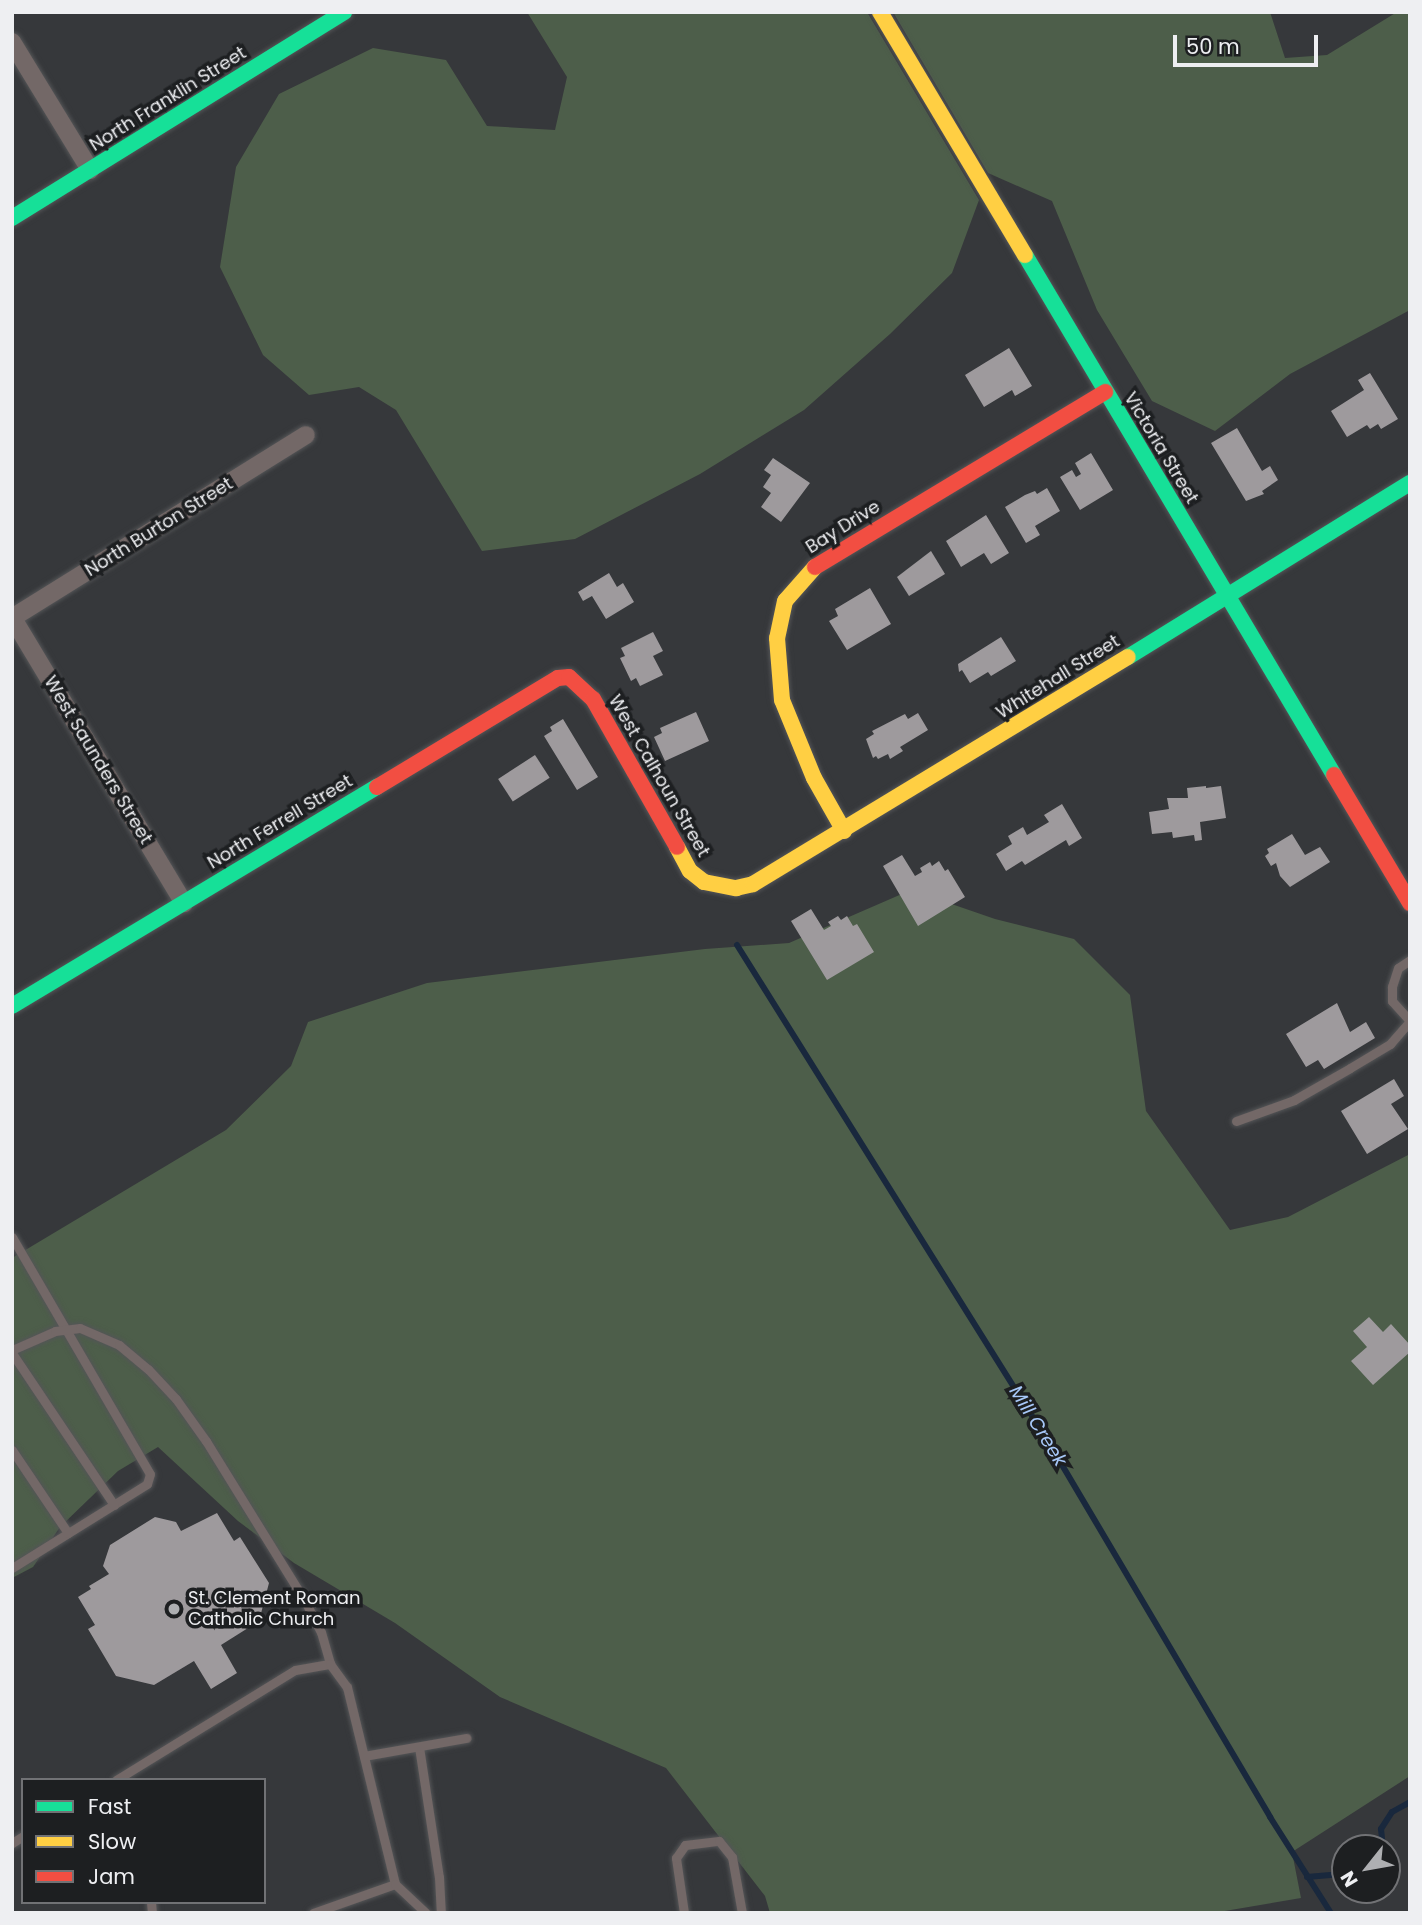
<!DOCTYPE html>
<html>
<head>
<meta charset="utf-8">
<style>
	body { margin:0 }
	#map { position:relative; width:1422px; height:1925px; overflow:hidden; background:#36383b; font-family:Poppins,sans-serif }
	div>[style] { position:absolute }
	.green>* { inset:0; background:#4d5e4a }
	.stream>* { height:6px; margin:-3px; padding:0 3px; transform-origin:3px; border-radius:3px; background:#19283d }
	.building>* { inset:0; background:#9e9a9d; transform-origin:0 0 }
	.roads { filter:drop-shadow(0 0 2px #545557) drop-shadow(0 0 2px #545557) }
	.lane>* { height:9px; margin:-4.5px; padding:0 4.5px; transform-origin:4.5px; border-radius:4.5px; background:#736867 }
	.street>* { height:18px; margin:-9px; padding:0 9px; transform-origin:9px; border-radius:9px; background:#736867 }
	.fast>* { height:16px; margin:-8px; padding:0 8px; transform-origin:8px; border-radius:8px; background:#16e098 }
	.slow>* { height:16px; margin:-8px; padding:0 8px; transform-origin:8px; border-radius:8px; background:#ffcf43 }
	.jam>* { height:16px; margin:-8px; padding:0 8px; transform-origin:8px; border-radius:8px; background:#f24e42 }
	.dots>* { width:19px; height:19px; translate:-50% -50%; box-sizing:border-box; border:4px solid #1d1f21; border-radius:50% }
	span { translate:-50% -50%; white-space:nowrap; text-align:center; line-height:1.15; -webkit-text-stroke:7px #1d1f21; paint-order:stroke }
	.street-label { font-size:18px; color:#eeeff2 }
	.poi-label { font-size:18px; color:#eeeff2 }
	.left { translate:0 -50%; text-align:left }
	.water-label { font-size:19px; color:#a7c8f9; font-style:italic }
	.frame { position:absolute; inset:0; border:14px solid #eeeff2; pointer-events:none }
	.legend { position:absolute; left:21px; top:1778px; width:245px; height:126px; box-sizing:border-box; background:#1d1f21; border:2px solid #717275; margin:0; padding:9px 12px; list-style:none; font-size:21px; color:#eeeff2 }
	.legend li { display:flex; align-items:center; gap:14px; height:35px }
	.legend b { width:35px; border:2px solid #717275 }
	.north { position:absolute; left:1331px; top:1834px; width:70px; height:70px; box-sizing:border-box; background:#1d1f21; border:2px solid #717275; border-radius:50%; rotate:239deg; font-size:19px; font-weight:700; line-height:28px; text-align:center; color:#eeeff2 }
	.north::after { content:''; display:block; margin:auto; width:24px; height:32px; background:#aeafb2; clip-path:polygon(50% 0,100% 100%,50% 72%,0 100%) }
	.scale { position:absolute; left:1173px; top:35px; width:145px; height:32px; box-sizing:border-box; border:4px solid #eeeff2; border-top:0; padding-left:9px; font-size:21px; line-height:24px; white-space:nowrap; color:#eeeff2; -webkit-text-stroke:5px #1d1f21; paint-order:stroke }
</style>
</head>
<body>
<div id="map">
	<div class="green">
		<i style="clip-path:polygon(527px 12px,867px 12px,979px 200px,952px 273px,890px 334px,804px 410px,700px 474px,575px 539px,482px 551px,396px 410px,359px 387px,309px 395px,263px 355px,220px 267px,236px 167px,279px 94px,373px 48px,446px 60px,487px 126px,555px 130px,567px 77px)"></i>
		<i style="clip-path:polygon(893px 12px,1270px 12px,1285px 58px,1327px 55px,1397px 12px,1410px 12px,1410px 310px,1290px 374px,1215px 431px,1152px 401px,1097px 310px,1052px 201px,988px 173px)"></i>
		<i style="clip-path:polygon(911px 890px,995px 919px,1074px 939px,1130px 995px,1146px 1111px,1230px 1230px,1288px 1217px,1410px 1154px,1410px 1776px,1292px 1852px,1301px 1898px,1213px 1913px,770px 1913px,765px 1896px,666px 1768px,500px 1697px,395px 1623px,294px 1563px,238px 1521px,158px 1447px,118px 1471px,60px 1527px,33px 1567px,12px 1578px,12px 1258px,226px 1130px,291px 1066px,308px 1022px,427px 983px,705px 949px,789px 943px)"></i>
	</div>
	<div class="stream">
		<i style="left:737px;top:945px;width:593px;rotate:57.94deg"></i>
		<i style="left:1052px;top:1448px;width:429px;rotate:59.4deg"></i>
		<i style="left:1270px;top:1817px;width:114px;rotate:57.6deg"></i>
		<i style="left:1383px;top:1848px;width:19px;rotate:-96deg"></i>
		<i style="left:1381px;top:1829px;width:20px;rotate:-57deg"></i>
		<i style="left:1392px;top:1812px;width:21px;rotate:-29deg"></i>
		<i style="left:1307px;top:1877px;width:38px;rotate:-5deg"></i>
	</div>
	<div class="building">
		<i style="clip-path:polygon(1009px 348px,1032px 386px,1015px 396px,1012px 390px,984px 407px,965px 375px)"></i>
		<i style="clip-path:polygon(1370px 373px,1398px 419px,1381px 429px,1378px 424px,1370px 429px,1367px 425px,1347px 437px,1331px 411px,1364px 390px,1358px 380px)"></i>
		<i style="clip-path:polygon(1237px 428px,1262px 471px,1270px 466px,1278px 480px,1262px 491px,1264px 494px,1246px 501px,1211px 443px)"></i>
		<i style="clip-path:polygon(1091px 453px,1113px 490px,1080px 510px,1060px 477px,1072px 470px,1076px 477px,1081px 474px,1075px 463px)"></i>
		<i style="clip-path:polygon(773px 458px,810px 483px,781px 522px,761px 507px,771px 493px,763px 487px,771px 475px,764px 470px)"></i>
		<i style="clip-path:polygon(1047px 488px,1060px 511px,1035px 526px,1040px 535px,1026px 543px,1005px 507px,1025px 495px,1035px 491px,1037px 494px)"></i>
		<i style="clip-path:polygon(986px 515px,1009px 553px,991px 564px,984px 553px,961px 567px,946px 541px)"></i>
		<i style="clip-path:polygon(931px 551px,945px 574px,909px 596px,897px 577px)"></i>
		<i style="clip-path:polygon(609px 573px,617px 587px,623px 583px,634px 602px,606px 619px,592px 596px,583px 601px,578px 592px)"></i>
		<i style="clip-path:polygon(870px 588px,891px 624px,847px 650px,829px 621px,838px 616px,835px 609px)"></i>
		<i style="clip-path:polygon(653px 632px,663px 651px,653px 656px,663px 675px,640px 686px,636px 678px,631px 681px,620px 658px,625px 656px,621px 648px)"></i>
		<i style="clip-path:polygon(1001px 637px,1016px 661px,991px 676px,988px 672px,970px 683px,962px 670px,959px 672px,958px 664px)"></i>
		<i style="clip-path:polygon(696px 712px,709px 741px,665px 761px,654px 737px,662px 733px,660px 728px)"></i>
		<i style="clip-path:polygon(918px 713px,928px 730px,900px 747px,903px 751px,890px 759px,888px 754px,878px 759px,876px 756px,873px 758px,866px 739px,874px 734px,872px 731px,905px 714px,908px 719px)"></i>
		<i style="clip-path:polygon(563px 719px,598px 777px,577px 790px,544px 736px,552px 731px,550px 727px)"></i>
		<i style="left:535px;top:755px;width:27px;height:44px;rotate:57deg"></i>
		<i style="clip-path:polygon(1206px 786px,1206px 788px,1221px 786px,1226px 818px,1200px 822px,1202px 840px,1195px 841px,1194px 835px,1173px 838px,1172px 832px,1152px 834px,1149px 812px,1169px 809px,1167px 798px,1188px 798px,1187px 788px)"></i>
		<i style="clip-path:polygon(1062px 804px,1082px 838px,1069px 846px,1066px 840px,1025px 865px,1022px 861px,1006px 871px,996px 854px,1012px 844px,1008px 836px,1023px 827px,1027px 835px,1049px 822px,1044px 815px)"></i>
		<i style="clip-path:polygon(1292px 834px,1305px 855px,1320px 847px,1330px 862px,1290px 887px,1280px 876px,1276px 863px,1271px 866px,1265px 856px,1269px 853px,1267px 849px)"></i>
		<i style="clip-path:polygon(902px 855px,915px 876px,922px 872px,920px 868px,930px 862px,932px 866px,939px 861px,945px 871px,948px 869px,965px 897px,918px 926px,883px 866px)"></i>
		<i style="clip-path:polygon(811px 909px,824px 930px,831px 926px,828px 922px,838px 916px,841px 920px,847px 916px,853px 926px,857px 924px,874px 952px,827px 980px,791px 921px)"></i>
		<i style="clip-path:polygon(1337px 1003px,1350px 1032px,1366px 1022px,1375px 1038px,1324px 1069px,1318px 1060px,1306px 1067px,1286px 1034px)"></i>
		<i style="clip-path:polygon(1394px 1079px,1404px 1096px,1391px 1104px,1408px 1129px,1367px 1154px,1341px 1111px)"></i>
		<i style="clip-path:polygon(1369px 1317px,1383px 1332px,1391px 1324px,1410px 1345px,1410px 1352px,1373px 1385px,1351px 1361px,1367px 1347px,1353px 1331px)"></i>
		<i style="clip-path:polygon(217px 1513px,234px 1541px,240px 1537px,269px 1583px,259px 1621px,221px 1645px,237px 1673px,211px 1689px,194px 1661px,154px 1685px,116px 1676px,88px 1629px,95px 1625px,78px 1597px,91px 1589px,89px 1586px,109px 1574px,103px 1566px,110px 1545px,155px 1517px,176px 1522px,181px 1531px)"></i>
	</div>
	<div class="roads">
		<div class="lane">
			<i style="left:1410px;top:960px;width:14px;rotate:146deg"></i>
			<i style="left:1398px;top:968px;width:20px;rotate:108deg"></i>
			<i style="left:1392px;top:987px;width:14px;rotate:90deg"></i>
			<i style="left:1392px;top:1001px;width:27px;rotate:48deg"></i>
			<i style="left:1236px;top:1121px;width:62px;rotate:-19.9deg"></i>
			<i style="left:1294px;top:1100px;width:64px;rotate:-29.7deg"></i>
			<i style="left:1350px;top:1068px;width:47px;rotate:-31deg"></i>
			<i style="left:1390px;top:1044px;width:30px;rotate:-49deg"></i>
			<i style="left:12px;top:1237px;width:274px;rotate:59.8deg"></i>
			<i style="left:150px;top:1474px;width:10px;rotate:107deg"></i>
			<i style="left:147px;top:1484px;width:159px;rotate:148.1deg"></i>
			<i style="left:12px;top:1350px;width:47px;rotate:-23.8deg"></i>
			<i style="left:55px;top:1331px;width:25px;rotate:-7deg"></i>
			<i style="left:80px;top:1328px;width:43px;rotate:23.6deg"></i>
			<i style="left:119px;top:1345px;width:38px;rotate:40deg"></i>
			<i style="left:148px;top:1369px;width:41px;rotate:47deg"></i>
			<i style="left:176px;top:1399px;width:52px;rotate:54.5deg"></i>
			<i style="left:206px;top:1441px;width:188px;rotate:58.3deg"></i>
			<i style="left:305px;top:1601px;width:35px;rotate:63deg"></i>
			<i style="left:321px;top:1632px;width:33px;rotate:74deg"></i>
			<i style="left:12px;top:1353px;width:183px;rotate:56.1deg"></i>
			<i style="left:12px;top:1450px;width:100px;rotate:56deg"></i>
			<i style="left:419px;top:1747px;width:132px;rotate:81.3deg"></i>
			<i style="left:439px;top:1877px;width:36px;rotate:87deg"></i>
			<i style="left:364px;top:1756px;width:104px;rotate:-10deg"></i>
			<i style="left:116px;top:1780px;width:210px;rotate:-31.6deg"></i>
			<i style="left:295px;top:1670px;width:36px;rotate:-10deg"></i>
			<i style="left:330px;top:1664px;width:29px;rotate:54deg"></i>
			<i style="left:347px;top:1687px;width:203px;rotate:76.3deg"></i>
			<i style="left:12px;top:1843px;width:13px;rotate:-32deg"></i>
			<i style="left:151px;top:1902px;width:11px;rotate:85deg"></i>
			<i style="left:313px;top:1913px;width:87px;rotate:-19.5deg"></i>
			<i style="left:395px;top:1884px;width:42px;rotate:43.1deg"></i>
			<i style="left:684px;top:1913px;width:56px;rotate:-98.3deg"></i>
			<i style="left:676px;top:1858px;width:16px;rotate:-55deg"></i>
			<i style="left:685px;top:1845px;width:34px;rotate:-7deg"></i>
			<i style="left:719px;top:1841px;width:21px;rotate:51deg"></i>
			<i style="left:732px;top:1857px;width:57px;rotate:79.9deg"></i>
		</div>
		<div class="street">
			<i style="left:12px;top:42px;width:150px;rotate:58.6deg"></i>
			<i style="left:12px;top:617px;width:334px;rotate:59deg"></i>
			<i style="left:12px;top:618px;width:346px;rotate:-31.9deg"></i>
		</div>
		<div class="fast">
			<i style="left:12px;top:218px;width:391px;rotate:-31.8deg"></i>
			<i style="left:1025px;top:255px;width:605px;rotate:59.28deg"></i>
			<i style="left:1128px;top:657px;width:331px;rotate:-31.7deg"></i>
			<i style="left:12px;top:1006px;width:426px;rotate:-31deg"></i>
		</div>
		<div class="slow">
			<i style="left:880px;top:12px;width:283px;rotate:59.2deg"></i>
			<i style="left:815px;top:567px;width:45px;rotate:131.4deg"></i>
			<i style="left:785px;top:601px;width:38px;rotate:102deg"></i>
			<i style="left:777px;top:638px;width:62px;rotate:85.4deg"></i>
			<i style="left:782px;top:700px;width:84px;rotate:67.7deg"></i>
			<i style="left:814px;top:778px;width:61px;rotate:60.5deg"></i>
			<i style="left:677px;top:847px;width:27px;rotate:62deg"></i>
			<i style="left:690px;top:871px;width:18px;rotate:38deg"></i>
			<i style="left:704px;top:882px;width:33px;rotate:11deg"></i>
			<i style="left:736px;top:888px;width:17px;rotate:-13deg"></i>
			<i style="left:753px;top:884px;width:438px;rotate:-31.2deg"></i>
		</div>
		<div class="jam">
			<i style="left:815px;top:567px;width:339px;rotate:-31.1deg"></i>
			<i style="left:1334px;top:775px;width:149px;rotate:59.3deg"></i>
			<i style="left:377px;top:787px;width:211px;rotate:-31.1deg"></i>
			<i style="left:558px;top:678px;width:11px;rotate:-5deg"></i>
			<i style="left:569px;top:677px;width:33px;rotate:43deg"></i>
			<i style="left:593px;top:699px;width:170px;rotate:60.4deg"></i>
		</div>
	</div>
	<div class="dots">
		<i style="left:174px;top:1609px;background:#aeafb2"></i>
	</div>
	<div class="street-label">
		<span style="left:168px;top:99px;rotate:-32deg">North Franklin Street</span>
		<span style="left:1161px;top:448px;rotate:59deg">Victoria Street</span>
		<span style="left:159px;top:527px;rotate:-32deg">North Burton Street</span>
		<span style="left:843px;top:527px;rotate:-32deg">Bay Drive</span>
		<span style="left:1058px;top:677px;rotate:-32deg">Whitehall Street</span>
		<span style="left:98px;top:760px;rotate:59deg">West Saunders Street</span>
		<span style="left:659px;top:776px;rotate:60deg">West Calhoun Street</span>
		<span style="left:280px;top:822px;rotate:-31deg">North Ferrell Street</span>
	</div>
	<div class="poi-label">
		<span class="left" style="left:188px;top:1609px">St. Clement Roman<br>Catholic Church</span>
	</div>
	<div class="water-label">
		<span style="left:1038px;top:1426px;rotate:58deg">Mill Creek</span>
	</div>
	<div class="frame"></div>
	<ul class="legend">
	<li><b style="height:9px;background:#16e098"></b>Fast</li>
	<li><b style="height:9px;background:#ffcf43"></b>Slow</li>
	<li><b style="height:9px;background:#f24e42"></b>Jam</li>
	</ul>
	<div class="north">N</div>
	<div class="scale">50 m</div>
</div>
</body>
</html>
